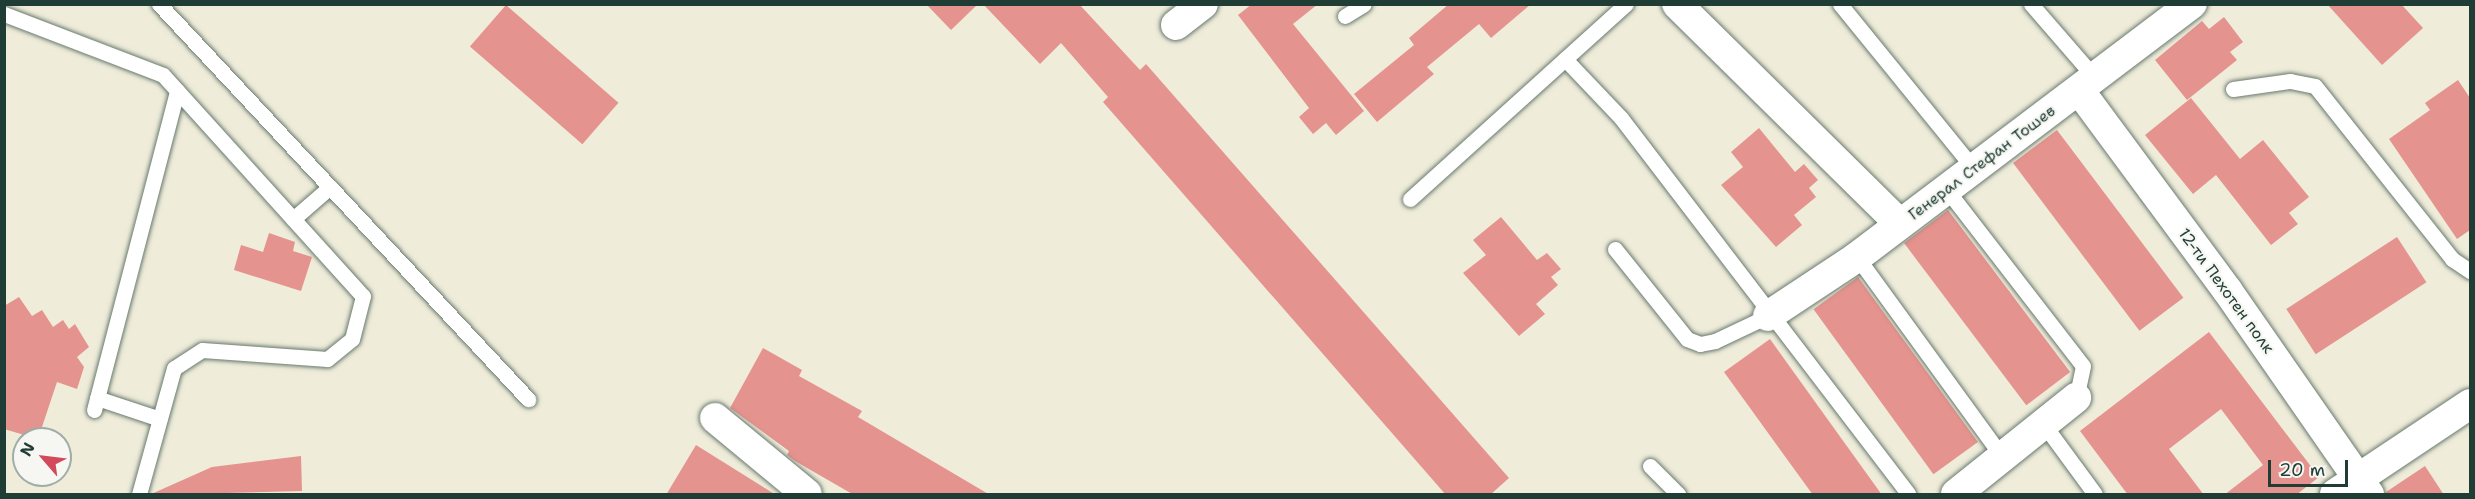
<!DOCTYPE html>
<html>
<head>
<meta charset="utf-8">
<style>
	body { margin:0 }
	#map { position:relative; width:2475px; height:499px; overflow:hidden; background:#efecda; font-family:"Shantell Sans",sans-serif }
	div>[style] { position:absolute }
	.building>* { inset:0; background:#e5938e; transform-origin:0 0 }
	.roads { filter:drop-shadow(0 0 2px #687a6e) drop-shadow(0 0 2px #687a6e) }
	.service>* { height:15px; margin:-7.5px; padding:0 7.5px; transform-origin:7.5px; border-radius:7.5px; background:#fff }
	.minor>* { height:30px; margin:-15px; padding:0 15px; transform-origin:15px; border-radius:15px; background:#fff }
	span { translate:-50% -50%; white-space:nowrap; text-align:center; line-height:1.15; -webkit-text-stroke:4.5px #f6f6f2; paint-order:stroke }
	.street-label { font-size:16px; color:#1f3d34 }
	.frame { position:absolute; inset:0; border:6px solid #1f3d34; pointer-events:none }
	.north { position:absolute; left:12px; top:427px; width:60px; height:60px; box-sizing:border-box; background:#f6f6f2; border:2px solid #a0aca6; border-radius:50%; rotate:298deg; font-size:16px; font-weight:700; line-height:24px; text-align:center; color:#1f3d34 }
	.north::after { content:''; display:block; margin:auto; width:21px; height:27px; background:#d1495b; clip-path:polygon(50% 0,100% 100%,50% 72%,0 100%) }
	.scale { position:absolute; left:2268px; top:460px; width:80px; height:27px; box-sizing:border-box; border:3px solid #1f3d34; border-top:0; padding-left:8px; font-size:18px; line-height:21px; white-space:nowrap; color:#1f3d34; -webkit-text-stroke:4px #f6f6f2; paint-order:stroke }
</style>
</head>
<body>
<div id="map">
	<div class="building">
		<i style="clip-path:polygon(926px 4px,978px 4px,951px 30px)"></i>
		<i style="clip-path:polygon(983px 4px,1079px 4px,1140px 70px,1146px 64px,1509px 478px,1490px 495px,1446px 495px,1103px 102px,1108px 97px,1061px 43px,1040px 64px)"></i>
		<i style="clip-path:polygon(1252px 4px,1318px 4px,1293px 24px,1364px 111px,1336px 135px,1326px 123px,1313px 134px,1299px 117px,1309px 108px,1238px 15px)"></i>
		<i style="clip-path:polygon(1449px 4px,1531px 4px,1491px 38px,1479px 24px,1427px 67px,1434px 74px,1377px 122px,1354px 94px,1414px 45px,1409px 38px)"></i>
		<i style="clip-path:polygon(2327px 4px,2401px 4px,2423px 28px,2382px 65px)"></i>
		<i style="left:506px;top:5px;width:149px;height:55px;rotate:41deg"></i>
		<i style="clip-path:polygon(2224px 17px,2243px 42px,2230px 52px,2237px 60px,2187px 100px,2155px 60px,2202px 21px,2209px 29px)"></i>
		<i style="clip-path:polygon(2458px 80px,2470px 98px,2470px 230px,2457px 239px,2389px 139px,2430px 110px,2425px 103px)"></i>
		<i style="clip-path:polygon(2191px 98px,2240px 159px,2263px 140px,2309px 197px,2289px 213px,2298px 224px,2271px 245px,2216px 175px,2193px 194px,2145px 135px)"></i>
		<i style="clip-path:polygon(1759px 128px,1795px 172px,1804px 164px,1818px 180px,1809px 188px,1816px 197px,1794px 215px,1802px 225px,1776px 247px,1721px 185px,1743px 167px,1731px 152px)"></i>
		<i style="left:2057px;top:130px;width:210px;height:55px;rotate:53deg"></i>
		<i style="left:1948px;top:210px;width:203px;height:55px;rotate:53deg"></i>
		<i style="clip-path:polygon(1501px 217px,1537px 260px,1547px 253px,1561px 269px,1551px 277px,1558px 285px,1536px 304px,1545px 314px,1519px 336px,1463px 273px,1486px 255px,1473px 240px)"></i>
		<i style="clip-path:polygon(269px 233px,295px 242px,293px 251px,312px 257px,301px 291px,234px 270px,241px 245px,263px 252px)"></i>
		<i style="left:2397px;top:237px;width:54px;height:132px;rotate:57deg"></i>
		<i style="left:1858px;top:277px;width:204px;height:55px;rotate:54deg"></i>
		<i style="clip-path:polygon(19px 297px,32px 316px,42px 310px,53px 327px,63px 320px,69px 329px,75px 324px,89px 347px,77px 357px,84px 367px,77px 389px,57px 382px,38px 439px,4px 429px,4px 306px)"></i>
		<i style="clip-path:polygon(2209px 332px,2319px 477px,2296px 495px,2224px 495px,2263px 465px,2221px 409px,2169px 449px,2204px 495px,2128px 495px,2080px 431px)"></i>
		<i style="clip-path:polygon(1770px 339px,1882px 495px,1813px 495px,1724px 372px)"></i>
		<i style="clip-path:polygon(763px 348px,802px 370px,799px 376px,862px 411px,858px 417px,990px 495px,854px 495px,795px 461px,787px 455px,789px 451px,730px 408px)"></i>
		<i style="clip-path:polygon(696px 445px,776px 495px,666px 495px)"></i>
		<i style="clip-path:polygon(301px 456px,302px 491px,149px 495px,212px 467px)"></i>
		<i style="clip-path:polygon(2425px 466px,2444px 495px,2386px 495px,2386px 492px)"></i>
	</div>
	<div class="roads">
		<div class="service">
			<i style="left:159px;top:4px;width:541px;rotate:46.95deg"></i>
			<i style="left:1840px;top:4px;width:213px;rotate:50.9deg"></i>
			<i style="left:2031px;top:4px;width:98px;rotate:49.1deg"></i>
			<i style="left:4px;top:14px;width:170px;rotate:21deg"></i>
			<i style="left:163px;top:75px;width:298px;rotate:47.9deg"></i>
			<i style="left:363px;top:296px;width:44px;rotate:104.3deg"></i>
			<i style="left:352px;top:339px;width:32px;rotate:141deg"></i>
			<i style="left:327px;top:359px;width:125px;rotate:-175.9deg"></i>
			<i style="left:202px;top:350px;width:33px;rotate:147deg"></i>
			<i style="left:174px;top:368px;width:131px;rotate:105.5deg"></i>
			<i style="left:1345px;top:16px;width:22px;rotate:-32deg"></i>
			<i style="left:1565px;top:59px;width:81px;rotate:46.5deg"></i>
			<i style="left:1621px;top:118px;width:473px;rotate:52.6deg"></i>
			<i style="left:2233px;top:89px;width:58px;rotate:-8deg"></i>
			<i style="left:2290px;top:81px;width:25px;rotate:11deg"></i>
			<i style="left:2315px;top:86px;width:221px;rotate:51.6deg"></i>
			<i style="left:2452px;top:259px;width:22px;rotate:34deg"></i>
			<i style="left:1947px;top:190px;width:222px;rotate:52.3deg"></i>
			<i style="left:2083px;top:366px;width:33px;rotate:102deg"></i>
			<i style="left:1410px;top:199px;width:291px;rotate:-42.1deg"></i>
			<i style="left:293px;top:219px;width:49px;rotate:-40.9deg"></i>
			<i style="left:1615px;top:249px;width:115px;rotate:51.3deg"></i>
			<i style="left:1687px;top:339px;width:14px;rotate:21deg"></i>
			<i style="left:1700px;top:344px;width:15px;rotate:-11deg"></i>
			<i style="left:1715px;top:341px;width:59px;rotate:-25.3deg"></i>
			<i style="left:1857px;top:257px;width:248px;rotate:54deg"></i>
			<i style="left:97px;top:398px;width:66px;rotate:18.4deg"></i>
			<i style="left:94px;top:410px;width:330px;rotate:-75.4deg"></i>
			<i style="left:2045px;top:426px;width:84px;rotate:53.7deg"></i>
			<i style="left:1650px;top:466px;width:40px;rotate:45deg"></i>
		</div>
		<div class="minor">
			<i style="left:1677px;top:4px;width:313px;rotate:44.6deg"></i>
			<i style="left:1176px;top:25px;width:34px;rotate:-38deg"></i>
			<i style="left:2079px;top:90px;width:249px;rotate:53.5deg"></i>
			<i style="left:2227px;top:290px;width:249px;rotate:55.2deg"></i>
			<i style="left:1768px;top:316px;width:107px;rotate:-33.5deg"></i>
			<i style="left:1857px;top:257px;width:420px;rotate:-37.1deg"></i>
			<i style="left:715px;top:418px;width:119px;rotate:39.6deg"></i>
			<i style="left:1956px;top:494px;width:154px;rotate:-38.7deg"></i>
			<i style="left:2335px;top:494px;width:162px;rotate:-33.7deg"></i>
		</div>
	</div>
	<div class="street-label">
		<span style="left:1982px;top:163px;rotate:-37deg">Генерал Стефан Тошев</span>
		<span style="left:2226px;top:291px;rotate:54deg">12-ти Пехотен полк</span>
	</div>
	<div class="frame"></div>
	<div class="north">N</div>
	<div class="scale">20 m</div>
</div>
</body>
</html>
